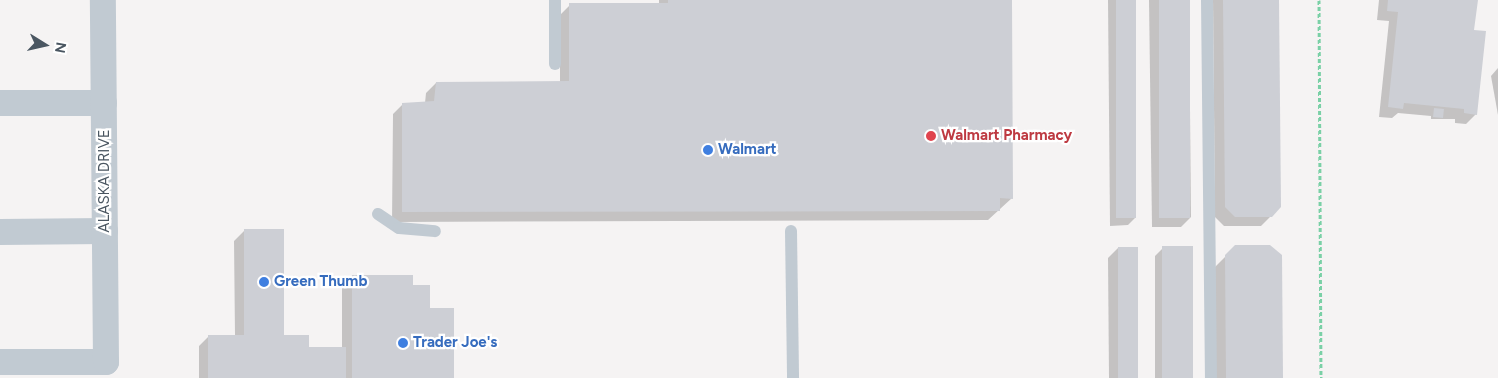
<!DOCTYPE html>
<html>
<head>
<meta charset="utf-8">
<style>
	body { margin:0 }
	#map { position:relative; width:1498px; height:378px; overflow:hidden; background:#f5f3f3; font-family:Figtree,sans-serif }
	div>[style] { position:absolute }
	.shadow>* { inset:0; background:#0003 }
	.building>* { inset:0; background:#cdcfd5; transform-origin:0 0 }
	.path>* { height:3px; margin-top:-1.5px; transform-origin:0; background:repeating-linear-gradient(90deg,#7ad0a6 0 4px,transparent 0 6.5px) }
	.service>* { height:12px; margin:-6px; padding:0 6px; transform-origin:6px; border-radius:6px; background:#c1cad2 }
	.minor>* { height:26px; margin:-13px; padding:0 13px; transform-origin:13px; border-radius:13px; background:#c1cad2 }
	.dots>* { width:14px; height:14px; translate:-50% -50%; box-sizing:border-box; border:2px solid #fff; border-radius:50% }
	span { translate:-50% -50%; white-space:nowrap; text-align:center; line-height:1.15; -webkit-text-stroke:4.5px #fff; paint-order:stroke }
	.health-label { font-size:15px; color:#be3a42; font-weight:700 }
	.left { translate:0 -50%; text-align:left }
	.shop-label { font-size:15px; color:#366cbe; font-weight:700 }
	.street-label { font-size:15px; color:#4a5661 }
	.north { position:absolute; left:20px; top:20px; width:50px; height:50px; -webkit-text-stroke:4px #fff; paint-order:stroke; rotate:100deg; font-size:14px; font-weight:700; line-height:20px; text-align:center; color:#4a5661 }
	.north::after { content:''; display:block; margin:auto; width:18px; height:22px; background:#4a5661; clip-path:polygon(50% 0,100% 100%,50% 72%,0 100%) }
</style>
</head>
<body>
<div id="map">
	<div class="shadow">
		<i style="clip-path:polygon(659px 0,1011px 0,1012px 198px,988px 220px,392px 222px,393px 114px,403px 104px,425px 103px,426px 93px,436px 83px,560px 83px,560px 15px,570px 5px,659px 4px)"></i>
		<i style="clip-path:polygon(1108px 0,1135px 0,1136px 217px,1128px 225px,1110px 226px)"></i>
		<i style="clip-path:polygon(1149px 0,1189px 0,1191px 217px,1181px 227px,1152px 227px)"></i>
		<i style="clip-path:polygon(1213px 0,1278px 0,1271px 216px,1261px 226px,1224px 226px,1215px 217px)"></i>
		<i style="clip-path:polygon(1379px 0,1476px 0,1473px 31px,1476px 114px,1466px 124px,1455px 123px,1455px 119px,1431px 119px,1431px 116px,1398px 113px,1392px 118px,1379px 117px,1389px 21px,1377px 20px)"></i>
		<i style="clip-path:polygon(1498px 68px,1498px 115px,1491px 76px)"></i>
		<i style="clip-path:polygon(244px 231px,283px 337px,308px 348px,342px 348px,342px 286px,352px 276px,412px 286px,429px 310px,453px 378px,199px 378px,199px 346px,209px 336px,235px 336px,234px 241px)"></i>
		<i style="clip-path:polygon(1236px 246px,1282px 378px,1216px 378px,1215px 267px)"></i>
		<i style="clip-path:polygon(1118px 248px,1138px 378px,1109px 378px,1108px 258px)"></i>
		<i style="clip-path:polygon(1163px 248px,1193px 378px,1155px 378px,1155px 256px)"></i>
	</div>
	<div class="building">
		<i style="clip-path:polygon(668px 0,1012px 0,1013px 199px,1000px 198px,1000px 211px,402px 212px,402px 103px,434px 101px,436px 82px,569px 81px,569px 3px,668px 3px)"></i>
		<i style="left:1116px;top:0;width:20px;height:218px"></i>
		<i style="left:1159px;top:0;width:31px;height:218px"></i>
		<i style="clip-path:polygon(1223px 0,1279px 0,1281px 207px,1272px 217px,1235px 217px,1225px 207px)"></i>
		<i style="clip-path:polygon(1388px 0,1478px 0,1474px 30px,1486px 31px,1477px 115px,1464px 113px,1464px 109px,1404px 103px,1403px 109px,1388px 107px,1398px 12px,1387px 11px)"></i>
		<i style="left:1434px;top:108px;width:10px;height:9px;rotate:6deg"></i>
		<i style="clip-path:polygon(244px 229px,284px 229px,284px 335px,309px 335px,309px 347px,346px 347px,346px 378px,208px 378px,208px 335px,244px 335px)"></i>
		<i style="clip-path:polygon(1235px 245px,1270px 245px,1282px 255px,1283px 378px,1226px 378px,1225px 255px)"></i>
		<i style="left:1162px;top:246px;width:31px;height:132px"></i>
		<i style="left:1118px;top:247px;width:20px;height:131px"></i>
		<i style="clip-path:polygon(352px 275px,413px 275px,413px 285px,430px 285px,430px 308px,454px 308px,454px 378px,352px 378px)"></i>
	</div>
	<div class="path">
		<i style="left:1319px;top:0;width:378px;rotate:89.7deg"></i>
	</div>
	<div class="service">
		<i style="left:555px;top:0;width:64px;rotate:90deg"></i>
		<i style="left:1207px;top:0;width:378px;rotate:89.4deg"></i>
		<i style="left:378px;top:214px;width:25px;rotate:34deg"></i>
		<i style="left:399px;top:228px;width:36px;rotate:5deg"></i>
		<i style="left:791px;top:231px;width:147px;rotate:89.2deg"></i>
	</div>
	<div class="minor">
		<i style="left:0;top:103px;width:104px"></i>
		<i style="left:0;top:232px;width:105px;rotate:-0.5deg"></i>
		<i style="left:0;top:362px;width:106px"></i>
		<i style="left:106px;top:362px;width:362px;rotate:-90.5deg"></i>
	</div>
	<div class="dots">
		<i style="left:931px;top:136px;background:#e0444e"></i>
		<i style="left:708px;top:150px;background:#3f7fe0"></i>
		<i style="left:264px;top:282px;background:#3f7fe0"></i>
		<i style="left:403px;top:343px;background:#3f7fe0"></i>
	</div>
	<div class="health-label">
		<span class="left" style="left:941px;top:136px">Walmart Pharmacy</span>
	</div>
	<div class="shop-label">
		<span class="left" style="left:718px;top:150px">Walmart</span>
		<span class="left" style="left:274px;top:282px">Green Thumb</span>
		<span class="left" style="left:413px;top:343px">Trader Joe's</span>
	</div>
	<div class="street-label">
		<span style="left:105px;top:181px;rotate:-90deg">ALASKA DRIVE</span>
	</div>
	<div class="north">N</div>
</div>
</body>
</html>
